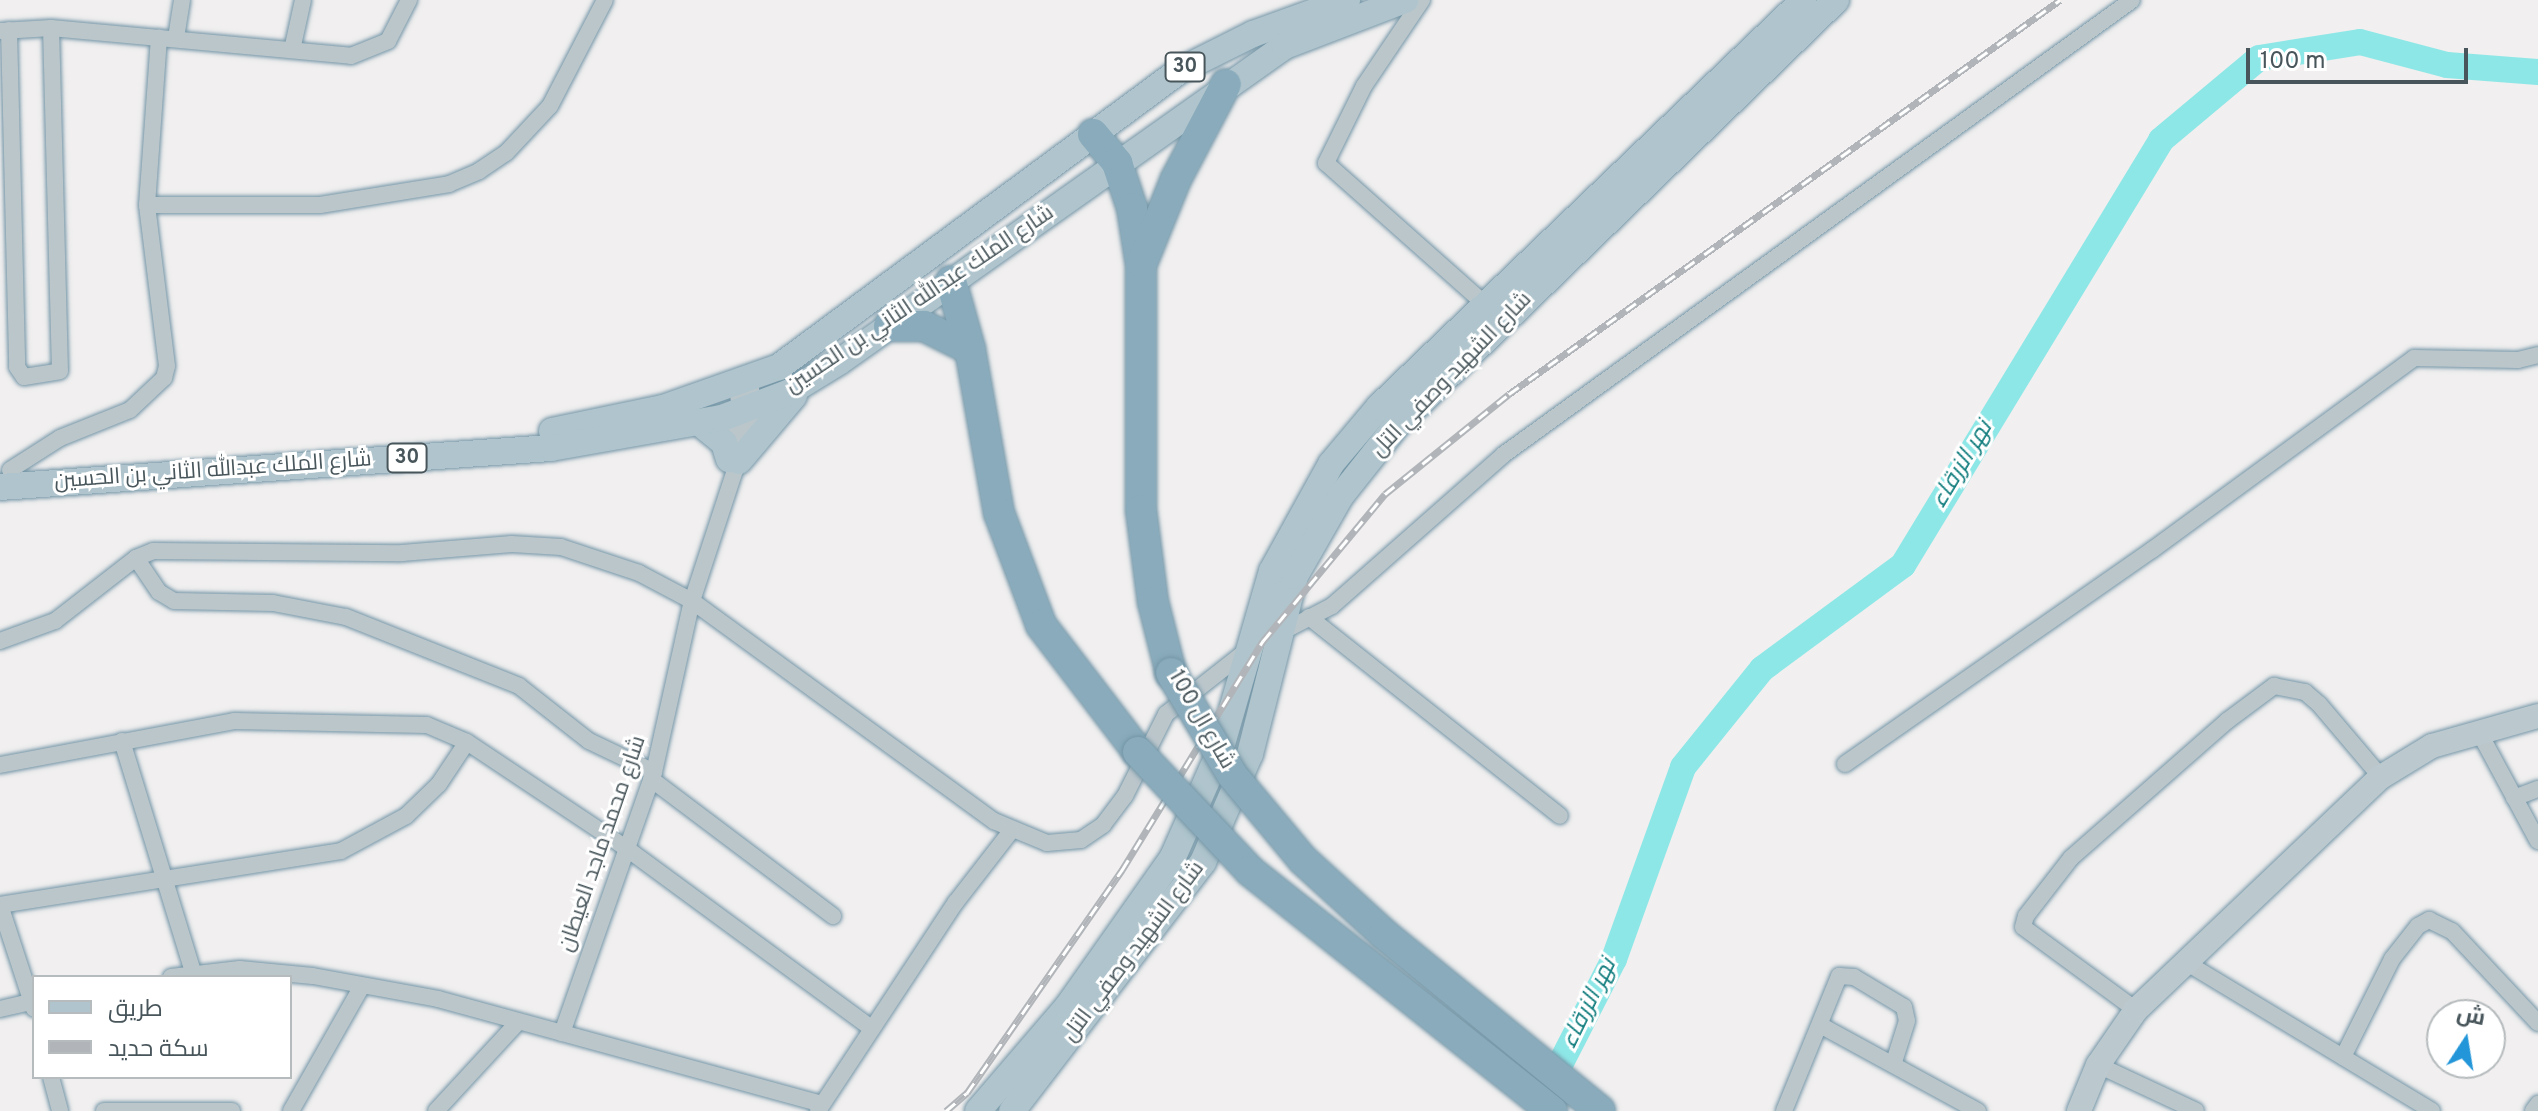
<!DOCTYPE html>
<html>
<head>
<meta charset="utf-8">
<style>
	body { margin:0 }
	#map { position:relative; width:2538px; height:1111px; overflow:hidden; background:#f1efef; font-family:Overpass,Cairo,sans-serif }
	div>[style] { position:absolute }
	.river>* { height:26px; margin:-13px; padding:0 13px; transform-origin:13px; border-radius:13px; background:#8ee7e7 }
	.roads { filter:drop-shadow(0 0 2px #7496a7) drop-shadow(0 0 2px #7496a7) }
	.street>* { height:16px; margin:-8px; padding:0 8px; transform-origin:8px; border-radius:8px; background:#bbc6cb }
	.secondary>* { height:24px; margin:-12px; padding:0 12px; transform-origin:12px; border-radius:12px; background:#bbc9cf }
	.primary>* { height:26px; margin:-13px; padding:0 13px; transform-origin:13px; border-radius:13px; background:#afc4cc }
	.highway>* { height:30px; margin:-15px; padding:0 15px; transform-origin:15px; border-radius:15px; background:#89abbb }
	.rail>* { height:7px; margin-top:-3.5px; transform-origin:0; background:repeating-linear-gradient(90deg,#fff 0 12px,#b1b5b9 0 24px); box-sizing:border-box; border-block:2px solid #b1b5b9 }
	.bridges { filter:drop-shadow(0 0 2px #7496a7) drop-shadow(0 0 2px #7496a7) }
	.highway-bridge>* { height:30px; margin:-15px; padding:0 15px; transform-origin:15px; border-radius:15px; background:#89abbb }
	span { translate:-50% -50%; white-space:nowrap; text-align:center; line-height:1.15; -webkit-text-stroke:6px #fff; paint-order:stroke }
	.shield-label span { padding:2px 6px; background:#fff; border:2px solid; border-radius:6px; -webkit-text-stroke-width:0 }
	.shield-label { font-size:20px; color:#48565b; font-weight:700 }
	.street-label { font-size:22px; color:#48565b }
	.water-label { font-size:24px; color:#127d7e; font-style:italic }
	.legend { position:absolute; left:32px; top:975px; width:260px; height:104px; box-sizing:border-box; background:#fff; border:2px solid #b6bbbd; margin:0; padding:10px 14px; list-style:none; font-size:24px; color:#48565b }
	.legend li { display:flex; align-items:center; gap:16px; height:40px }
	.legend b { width:40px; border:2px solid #b6bbbd }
	.north { position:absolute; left:2426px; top:999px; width:80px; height:80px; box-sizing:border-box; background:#fff; border:2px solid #b6bbbd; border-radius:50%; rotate:12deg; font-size:22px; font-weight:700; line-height:32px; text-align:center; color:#48565b }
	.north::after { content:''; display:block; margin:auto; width:28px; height:36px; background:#2296d8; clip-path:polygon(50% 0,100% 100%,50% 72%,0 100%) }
	.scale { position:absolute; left:2246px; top:48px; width:222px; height:36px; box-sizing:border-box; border:4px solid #48565b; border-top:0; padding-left:10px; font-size:24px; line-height:28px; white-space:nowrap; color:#48565b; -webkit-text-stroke:6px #fff; paint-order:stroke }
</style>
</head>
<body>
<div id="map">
	<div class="river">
		<i style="left:1547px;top:1090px;width:147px;rotate:-62.9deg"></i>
		<i style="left:1614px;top:959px;width:204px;rotate:-70.2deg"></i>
		<i style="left:1683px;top:767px;width:126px;rotate:-51.1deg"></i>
		<i style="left:1762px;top:669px;width:175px;rotate:-36.4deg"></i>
		<i style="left:1903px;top:565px;width:497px;rotate:-58.7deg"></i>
		<i style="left:2161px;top:140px;width:128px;rotate:-39.9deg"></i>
		<i style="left:2259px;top:58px;width:102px;rotate:-9deg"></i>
		<i style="left:2360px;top:42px;width:90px;rotate:14.8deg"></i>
		<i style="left:2447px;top:65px;width:91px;rotate:4.4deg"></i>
	</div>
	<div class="roads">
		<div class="street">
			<i style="left:1422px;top:0;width:104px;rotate:124deg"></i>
			<i style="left:1364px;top:86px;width:86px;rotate:116.3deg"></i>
			<i style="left:1326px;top:163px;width:213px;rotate:41.6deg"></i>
			<i style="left:9px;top:30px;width:337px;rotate:88.6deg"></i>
			<i style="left:17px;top:367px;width:12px;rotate:55deg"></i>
			<i style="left:24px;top:377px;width:36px;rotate:-9deg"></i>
			<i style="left:60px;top:371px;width:343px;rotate:-91.5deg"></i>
			<i style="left:1px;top:31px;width:50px;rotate:-3.4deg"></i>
			<i style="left:51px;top:28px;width:301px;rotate:5.3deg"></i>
			<i style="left:351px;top:56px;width:40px;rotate:-22deg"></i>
			<i style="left:388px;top:41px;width:46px;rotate:-62.9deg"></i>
			<i style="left:176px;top:38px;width:38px;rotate:-81deg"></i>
			<i style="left:292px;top:50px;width:51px;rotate:-77.6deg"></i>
			<i style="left:147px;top:205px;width:173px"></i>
			<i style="left:320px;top:205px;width:131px;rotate:-9.2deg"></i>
			<i style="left:449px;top:184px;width:33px;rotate:-23deg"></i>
			<i style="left:479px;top:171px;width:32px;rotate:-34deg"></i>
			<i style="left:506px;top:153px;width:64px;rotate:-46.9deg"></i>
			<i style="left:550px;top:106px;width:119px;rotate:-62.6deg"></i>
			<i style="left:729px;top:457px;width:46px;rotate:-76.3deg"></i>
			<i style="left:740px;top:412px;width:29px;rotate:-96deg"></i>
			<i style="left:10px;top:470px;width:59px;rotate:-32.6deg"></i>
			<i style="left:60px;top:438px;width:75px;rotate:-21.8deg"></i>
			<i style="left:130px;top:410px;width:47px;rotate:-43.3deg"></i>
			<i style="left:164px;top:378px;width:12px;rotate:-76deg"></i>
			<i style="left:167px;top:366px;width:162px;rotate:-97.1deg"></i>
			<i style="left:147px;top:205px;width:168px;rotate:-85.9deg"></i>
			<i style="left:136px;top:558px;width:41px;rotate:55.9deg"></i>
			<i style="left:159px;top:592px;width:17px;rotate:31deg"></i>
			<i style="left:174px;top:601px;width:99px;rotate:1.2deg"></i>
			<i style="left:273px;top:603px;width:74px;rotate:10.9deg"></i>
			<i style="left:346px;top:617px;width:186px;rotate:21.7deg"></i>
			<i style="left:519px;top:686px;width:89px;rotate:38.2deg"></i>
			<i style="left:589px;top:741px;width:72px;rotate:25.5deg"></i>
			<i style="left:1309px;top:617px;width:320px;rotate:38.4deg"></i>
			<i style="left:1278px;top:634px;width:61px;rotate:-27.4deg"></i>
			<i style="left:1332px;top:606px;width:228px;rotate:-41.4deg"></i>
			<i style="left:1503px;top:455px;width:776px;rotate:-35.88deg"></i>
			<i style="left:0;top:641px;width:59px;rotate:-20deg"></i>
			<i style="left:55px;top:621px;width:103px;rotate:-37.9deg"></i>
			<i style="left:136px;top:558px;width:18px;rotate:-22deg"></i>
			<i style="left:153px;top:551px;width:249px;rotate:0.5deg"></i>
			<i style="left:402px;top:553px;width:110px;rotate:-4.7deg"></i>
			<i style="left:512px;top:544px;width:49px;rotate:3.5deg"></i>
			<i style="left:561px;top:547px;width:82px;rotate:18.4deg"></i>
			<i style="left:639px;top:573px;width:60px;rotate:27.8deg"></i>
			<i style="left:692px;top:601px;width:374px;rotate:36.1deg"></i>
			<i style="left:994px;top:821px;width:57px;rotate:22.5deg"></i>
			<i style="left:1047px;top:843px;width:34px;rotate:-5deg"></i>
			<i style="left:1081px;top:840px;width:27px;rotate:-34deg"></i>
			<i style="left:1103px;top:825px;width:36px;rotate:-53deg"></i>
			<i style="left:1125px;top:796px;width:92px;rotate:-63.4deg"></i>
			<i style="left:1166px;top:714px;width:107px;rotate:-38.2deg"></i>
			<i style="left:2479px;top:732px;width:124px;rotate:61.6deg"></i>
			<i style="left:122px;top:741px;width:242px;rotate:72.9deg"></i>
			<i style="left:1845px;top:764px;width:374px;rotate:-34.9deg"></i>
			<i style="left:2152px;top:550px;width:325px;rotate:-36.2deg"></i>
			<i style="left:2414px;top:358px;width:104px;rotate:1.1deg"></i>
			<i style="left:2518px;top:360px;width:21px;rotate:-14deg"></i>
			<i style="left:0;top:765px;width:238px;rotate:-10.6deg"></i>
			<i style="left:234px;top:721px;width:193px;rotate:1.2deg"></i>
			<i style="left:427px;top:725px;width:43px;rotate:23deg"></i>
			<i style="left:467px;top:742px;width:191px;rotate:33.7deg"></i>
			<i style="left:626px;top:848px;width:305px;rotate:36.3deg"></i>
			<i style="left:651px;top:779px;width:228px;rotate:37deg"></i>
			<i style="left:2514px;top:798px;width:26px;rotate:-21deg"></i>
			<i style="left:0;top:905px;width:345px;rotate:-9deg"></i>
			<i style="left:341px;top:851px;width:74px;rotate:-28.3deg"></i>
			<i style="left:406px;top:816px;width:46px;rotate:-44.1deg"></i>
			<i style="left:439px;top:784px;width:50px;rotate:-56.3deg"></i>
			<i style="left:0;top:905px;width:109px;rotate:71.9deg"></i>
			<i style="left:2187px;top:963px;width:286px;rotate:31.1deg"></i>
			<i style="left:171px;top:977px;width:69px;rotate:-6.6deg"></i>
			<i style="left:240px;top:969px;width:73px;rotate:5.5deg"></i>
			<i style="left:313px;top:976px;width:127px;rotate:10.4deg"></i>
			<i style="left:438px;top:999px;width:397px;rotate:15.3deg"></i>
			<i style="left:0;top:1009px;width:35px;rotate:-13deg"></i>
			<i style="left:2136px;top:1010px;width:140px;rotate:-143.7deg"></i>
			<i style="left:2023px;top:927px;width:11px;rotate:-75deg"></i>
			<i style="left:2026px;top:916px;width:73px;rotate:-52.2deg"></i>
			<i style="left:2071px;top:858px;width:208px;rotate:-41.3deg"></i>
			<i style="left:2227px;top:721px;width:59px;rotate:-36.7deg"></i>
			<i style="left:2274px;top:686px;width:32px;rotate:11deg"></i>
			<i style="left:2305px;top:692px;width:18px;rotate:41deg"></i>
			<i style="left:2319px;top:704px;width:96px;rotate:49.7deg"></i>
			<i style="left:1820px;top:1025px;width:180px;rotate:28.6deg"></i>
			<i style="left:562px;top:1033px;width:277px;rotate:-70.6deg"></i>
			<i style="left:654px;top:772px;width:175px;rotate:-77.5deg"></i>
			<i style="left:692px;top:601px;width:176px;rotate:-71.8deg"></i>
			<i style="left:747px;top:434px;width:27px;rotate:-77deg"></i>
			<i style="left:753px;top:408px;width:30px;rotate:-96deg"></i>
			<i style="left:2343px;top:1057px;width:110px;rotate:-63.4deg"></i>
			<i style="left:2392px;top:959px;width:42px;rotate:-51.8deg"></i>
			<i style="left:2418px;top:926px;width:13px;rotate:-29deg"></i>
			<i style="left:2429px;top:920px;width:25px;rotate:26deg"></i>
			<i style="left:2452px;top:931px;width:126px;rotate:46.9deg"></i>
			<i style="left:2098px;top:1065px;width:108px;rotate:25.1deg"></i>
			<i style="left:51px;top:1077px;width:35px;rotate:75deg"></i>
			<i style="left:104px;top:1111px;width:128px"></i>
			<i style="left:291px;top:1111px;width:144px;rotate:-60.4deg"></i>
			<i style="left:436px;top:1111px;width:121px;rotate:-47.3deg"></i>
			<i style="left:818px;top:1111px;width:250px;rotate:-56.6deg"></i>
			<i style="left:956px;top:902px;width:90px;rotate:-52.2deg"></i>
			<i style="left:1784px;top:1111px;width:146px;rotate:-67.8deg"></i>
			<i style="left:1839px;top:976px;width:15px;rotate:4deg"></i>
			<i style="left:1854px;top:977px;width:58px;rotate:31deg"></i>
			<i style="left:1904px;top:1007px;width:14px;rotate:78deg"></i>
			<i style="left:1907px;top:1021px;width:43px;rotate:107.6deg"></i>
			<i style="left:2533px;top:1111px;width:9px;rotate:-54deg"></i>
		</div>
		<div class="secondary">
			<i style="left:2079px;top:1111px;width:50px;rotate:-67.6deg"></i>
			<i style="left:2098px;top:1065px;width:67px;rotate:-55.4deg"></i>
			<i style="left:2136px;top:1010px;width:338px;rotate:-43.6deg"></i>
			<i style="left:2381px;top:777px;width:60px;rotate:-31.3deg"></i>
			<i style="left:2432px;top:746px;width:110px;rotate:-15.8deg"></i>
		</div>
		<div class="primary">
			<i style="left:702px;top:425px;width:28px;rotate:39deg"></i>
			<i style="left:724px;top:443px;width:17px;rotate:73deg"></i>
			<i style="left:552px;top:431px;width:113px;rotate:-11.7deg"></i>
			<i style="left:663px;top:408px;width:123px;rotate:-19.5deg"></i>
			<i style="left:779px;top:367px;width:498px;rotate:-36.5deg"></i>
			<i style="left:1179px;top:71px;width:83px;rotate:-26.6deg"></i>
			<i style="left:1253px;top:34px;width:100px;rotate:-19.9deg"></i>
			<i style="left:739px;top:461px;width:85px;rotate:-49.8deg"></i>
			<i style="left:0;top:487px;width:552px;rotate:-4.05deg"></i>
			<i style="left:551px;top:448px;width:174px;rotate:-10deg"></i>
			<i style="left:722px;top:418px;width:73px;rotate:-20.9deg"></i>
			<i style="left:790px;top:392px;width:57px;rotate:-31.5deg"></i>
			<i style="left:839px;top:362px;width:547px;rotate:-35.32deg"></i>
			<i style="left:1285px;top:46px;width:129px;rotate:-21deg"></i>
			<i style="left:978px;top:1111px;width:138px;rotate:-49.4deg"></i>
			<i style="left:1068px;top:1006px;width:182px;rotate:-54.8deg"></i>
			<i style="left:1173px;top:857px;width:116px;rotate:-66.1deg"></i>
			<i style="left:1220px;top:751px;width:187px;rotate:-73.9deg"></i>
			<i style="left:1272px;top:571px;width:122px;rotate:-61.1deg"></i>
			<i style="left:1331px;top:464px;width:75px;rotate:-49.9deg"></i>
			<i style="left:1379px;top:407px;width:588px;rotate:-43.76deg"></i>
			<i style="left:1012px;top:1111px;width:314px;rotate:-52.5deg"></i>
			<i style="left:1203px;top:862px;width:118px;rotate:-66.5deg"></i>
			<i style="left:1250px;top:754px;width:184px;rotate:-75.8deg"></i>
			<i style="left:1295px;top:576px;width:91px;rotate:-60.3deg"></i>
			<i style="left:1340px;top:497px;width:92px;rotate:-51.6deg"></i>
			<i style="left:1397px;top:425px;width:611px;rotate:-44.07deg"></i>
		</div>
		<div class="highway">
			<i style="left:1093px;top:134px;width:38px;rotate:50deg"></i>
			<i style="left:1117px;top:163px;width:47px;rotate:71.6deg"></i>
			<i style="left:1132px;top:208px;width:58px;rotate:81deg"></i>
			<i style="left:1141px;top:265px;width:245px;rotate:90deg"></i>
			<i style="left:1141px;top:510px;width:93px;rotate:82.6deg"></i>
			<i style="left:1153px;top:602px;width:73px;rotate:75.8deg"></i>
			<i style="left:1142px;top:263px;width:91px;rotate:-68deg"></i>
			<i style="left:1176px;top:179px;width:107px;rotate:-62.2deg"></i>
			<i style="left:951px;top:281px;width:71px;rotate:74.4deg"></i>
			<i style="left:970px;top:349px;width:167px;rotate:80deg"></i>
			<i style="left:999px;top:513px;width:120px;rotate:69.4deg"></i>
			<i style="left:1041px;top:625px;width:160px;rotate:52.6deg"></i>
			<i style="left:889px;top:326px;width:35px"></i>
			<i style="left:924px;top:326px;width:51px;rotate:26.6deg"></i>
		</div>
	</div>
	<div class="rail">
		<i style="left:946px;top:1111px;width:28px;rotate:-41deg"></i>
		<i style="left:967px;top:1093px;width:272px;rotate:-55.2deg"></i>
		<i style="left:1122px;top:870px;width:269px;rotate:-58.4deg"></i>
		<i style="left:1263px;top:641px;width:191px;rotate:-50.3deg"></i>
		<i style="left:1385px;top:494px;width:159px;rotate:-38.9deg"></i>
		<i style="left:1509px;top:394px;width:677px;rotate:-35.57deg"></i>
	</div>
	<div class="bridges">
		<div class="highway-bridge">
			<i style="left:1171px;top:673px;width:120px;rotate:59deg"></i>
			<i style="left:1233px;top:776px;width:109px;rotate:50.2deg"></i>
			<i style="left:1303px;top:860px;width:110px;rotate:42.4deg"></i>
			<i style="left:1384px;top:934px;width:279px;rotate:39.3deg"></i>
			<i style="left:1138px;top:752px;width:163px;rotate:46.7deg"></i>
			<i style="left:1250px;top:871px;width:386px;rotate:38.5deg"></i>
		</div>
	</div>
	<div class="shield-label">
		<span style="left:1185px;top:67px">30</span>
		<span style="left:407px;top:458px">30</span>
	</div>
	<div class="street-label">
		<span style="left:920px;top:300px;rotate:-34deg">شارع الملك عبدالله الثاني بن الحسين</span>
		<span style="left:1452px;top:375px;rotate:-46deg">شارع الشهيد وصفي التل</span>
		<span style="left:213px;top:471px;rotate:-4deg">شارع الملك عبدالله الثاني بن الحسين</span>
		<span style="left:1201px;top:720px;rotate:60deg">شارع ال 100</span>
		<span style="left:603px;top:844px;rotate:-71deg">شارع محمد ماجد العيطان</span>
		<span style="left:1134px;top:952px;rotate:-53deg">شارع الشهيد وصفي التل</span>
	</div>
	<div class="water-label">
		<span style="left:1963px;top:465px;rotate:-59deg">نهر الزرقاء</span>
		<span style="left:1590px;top:1004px;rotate:-64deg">نهر الزرقاء</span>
	</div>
	<ul class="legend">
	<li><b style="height:10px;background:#afc4cc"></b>طريق</li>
	<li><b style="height:10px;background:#b1b5b9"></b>سكة حديد</li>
	</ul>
	<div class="north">ش</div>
	<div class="scale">100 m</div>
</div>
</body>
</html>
